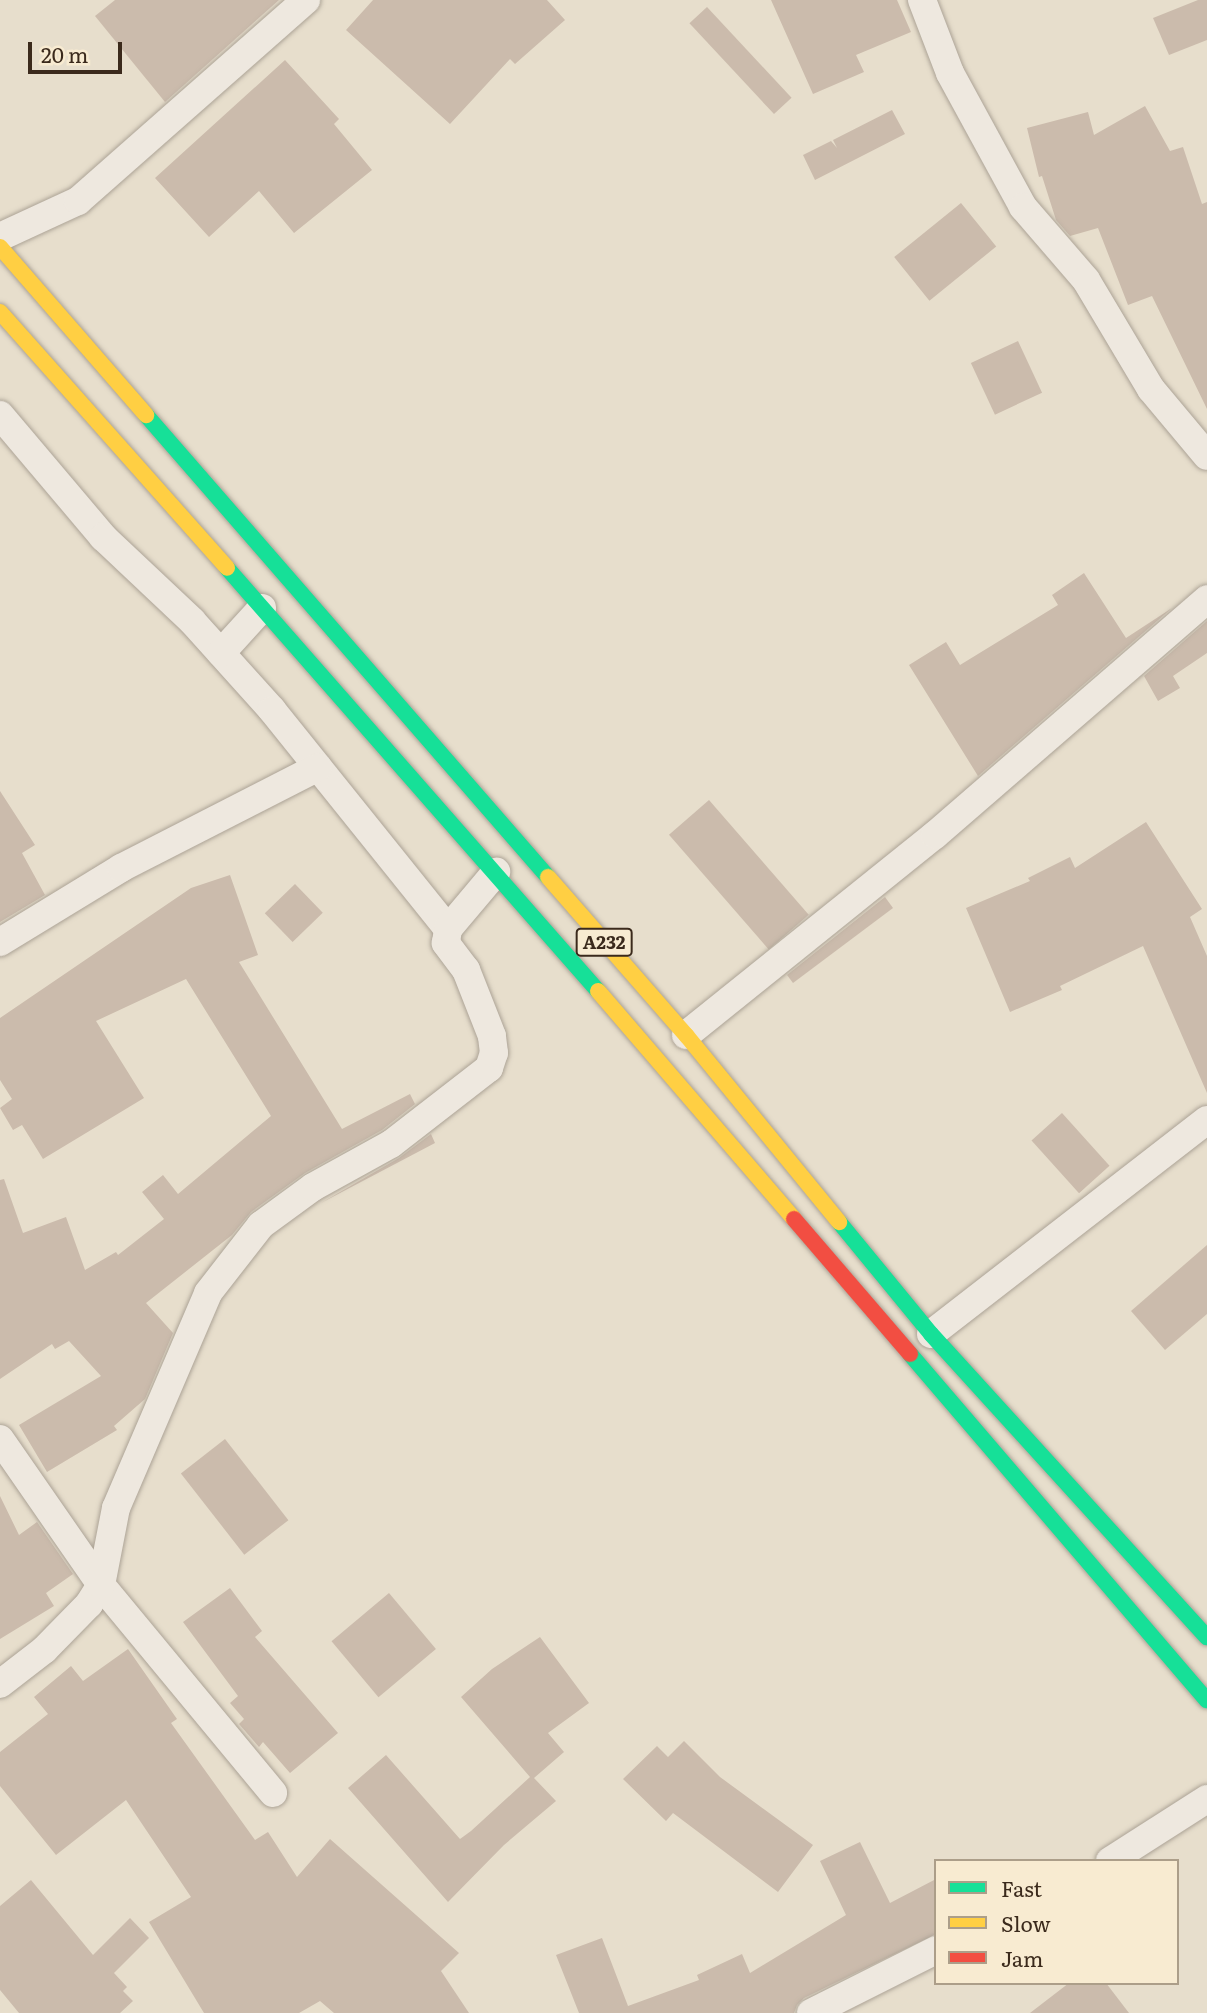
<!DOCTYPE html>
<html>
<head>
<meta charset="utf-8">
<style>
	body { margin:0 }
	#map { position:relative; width:1207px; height:2013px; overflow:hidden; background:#e7decc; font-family:Literata,serif }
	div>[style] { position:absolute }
	.building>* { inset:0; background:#cbbbac; transform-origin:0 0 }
	.roads { filter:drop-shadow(0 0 2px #aca396) drop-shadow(0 0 2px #aca396) }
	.street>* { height:28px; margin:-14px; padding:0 14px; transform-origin:14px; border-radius:14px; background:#eee8df }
	.fast>* { height:16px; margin:-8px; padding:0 8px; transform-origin:8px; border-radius:8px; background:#16e098 }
	.slow>* { height:16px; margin:-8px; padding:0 8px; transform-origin:8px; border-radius:8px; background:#ffcf43 }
	.jam>* { height:16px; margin:-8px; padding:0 8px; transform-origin:8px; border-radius:8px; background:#f24e42 }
	span { translate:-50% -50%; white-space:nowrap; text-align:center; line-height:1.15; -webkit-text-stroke:6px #f8ebd1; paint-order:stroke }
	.shield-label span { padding:2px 5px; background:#f8ebd1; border:2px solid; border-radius:5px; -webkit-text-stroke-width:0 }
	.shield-label { font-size:18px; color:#3b2a1c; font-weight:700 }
	.legend { position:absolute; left:934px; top:1859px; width:245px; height:126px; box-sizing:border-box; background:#f8ebd1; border:2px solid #ac9e89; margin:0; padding:9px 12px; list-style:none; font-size:21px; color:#3b2a1c }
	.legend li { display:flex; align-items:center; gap:14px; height:35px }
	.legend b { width:35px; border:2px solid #ac9e89 }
	.scale { position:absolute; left:28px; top:42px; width:94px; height:32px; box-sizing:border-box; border:4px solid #3b2a1c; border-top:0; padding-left:9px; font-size:21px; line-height:24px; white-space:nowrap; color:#3b2a1c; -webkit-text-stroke:5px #f8ebd1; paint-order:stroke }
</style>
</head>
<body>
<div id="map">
	<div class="building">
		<i style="clip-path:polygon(115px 0,279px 0,165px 102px,95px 16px)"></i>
		<i style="clip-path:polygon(373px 0,547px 0,565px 20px,515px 64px,510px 59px,450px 124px,346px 30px)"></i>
		<i style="clip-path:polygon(771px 0,897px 0,911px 32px,856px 55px,864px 72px,813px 94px)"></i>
		<i style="clip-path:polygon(1198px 0,1207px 0,1207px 40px,1169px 55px,1153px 18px)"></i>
		<i style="left:707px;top:7px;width:124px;height:24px;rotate:47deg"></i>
		<i style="clip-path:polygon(285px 60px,339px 119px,334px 124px,372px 170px,294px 233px,259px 191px,209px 237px,155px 178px)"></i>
		<i style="clip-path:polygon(1145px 106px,1170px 151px,1183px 147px,1202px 204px,1207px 202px,1207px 409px,1152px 296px,1128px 305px,1098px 228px,1070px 236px,1056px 220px,1042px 176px,1039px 177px,1027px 128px,1088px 112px,1094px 135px)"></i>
		<i style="clip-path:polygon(892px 110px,905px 134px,815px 180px,803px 155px,831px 141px,837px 148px,833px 140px)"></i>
		<i style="left:961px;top:203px;width:56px;height:86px;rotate:51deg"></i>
		<i style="left:1018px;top:341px;width:57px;height:52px;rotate:65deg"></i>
		<i style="clip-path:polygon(1084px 573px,1126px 638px,1172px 608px,978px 776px,909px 665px,946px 642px,960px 665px,1058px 605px,1052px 595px)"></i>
		<i style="clip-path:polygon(1207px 621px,1207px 653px,1173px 676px,1180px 688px,1158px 701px,1144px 676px)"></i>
		<i style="clip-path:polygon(0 791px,35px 845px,22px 853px,45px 895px,0 922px)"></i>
		<i style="left:709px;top:800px;width:152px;height:53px;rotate:49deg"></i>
		<i style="clip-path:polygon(1146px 822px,1202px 909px,1190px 917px,1207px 956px,1207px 1093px,1143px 946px,1060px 986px,1062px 990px,1010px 1012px,966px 908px,1030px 881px,1028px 878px,1070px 857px,1075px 868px)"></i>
		<i style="clip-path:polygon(230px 875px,258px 955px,239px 962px,342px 1129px,410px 1094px,415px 1104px,382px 1130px,305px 1173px,251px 1212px,232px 1235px,146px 1303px,173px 1333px,145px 1399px,114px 1426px,117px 1430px,47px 1472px,19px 1425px,101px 1376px,69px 1341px,55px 1349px,52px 1344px,0 1379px,0 1180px,4px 1179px,23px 1233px,66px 1217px,85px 1270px,116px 1252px,118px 1255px,164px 1219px,142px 1192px,163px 1175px,178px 1194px,271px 1116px,186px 979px,96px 1021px,144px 1098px,43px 1159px,22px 1125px,13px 1130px,0 1108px,12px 1099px,0 1080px,0 1018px,191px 888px)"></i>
		<i style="left:295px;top:884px;width:40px;height:42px;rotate:46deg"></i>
		<i style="clip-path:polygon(885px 897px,893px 908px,793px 983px,787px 975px)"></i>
		<i style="left:1062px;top:1113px;width:71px;height:41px;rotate:48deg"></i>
		<i style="clip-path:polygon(431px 1134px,435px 1143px,321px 1203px,399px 1158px)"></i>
		<i style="clip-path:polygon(1207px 1245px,1207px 1314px,1165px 1350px,1131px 1311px)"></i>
		<i style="left:225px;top:1439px;width:103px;height:56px;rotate:52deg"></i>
		<i style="clip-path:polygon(0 1496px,19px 1535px,37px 1522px,73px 1574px,46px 1593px,54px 1606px,0 1639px)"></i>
		<i style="clip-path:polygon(230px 1588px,262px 1631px,255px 1637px,338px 1733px,290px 1773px,263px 1742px,259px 1747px,239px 1724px,244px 1719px,230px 1703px,238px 1696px,183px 1622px)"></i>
		<i style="left:389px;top:1593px;width:73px;height:75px;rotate:50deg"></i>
		<i style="clip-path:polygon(540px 1637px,589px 1703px,548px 1733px,564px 1752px,534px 1778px,556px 1801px,504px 1845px,448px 1902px,348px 1788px,386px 1755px,460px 1839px,471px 1831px,530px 1777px,461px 1697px,492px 1669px)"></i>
		<i style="clip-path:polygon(128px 1649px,177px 1719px,171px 1723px,255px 1840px,268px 1832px,297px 1877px,330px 1839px,459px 1953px,441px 1971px,469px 2013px,334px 2013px,320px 2001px,299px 2013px,204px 2013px,149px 1922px,191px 1897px,126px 1800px,56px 1855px,0 1786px,0 1752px,48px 1714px,34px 1697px,71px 1666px,83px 1681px)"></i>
		<i style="clip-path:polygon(684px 1741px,720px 1777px,813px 1845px,778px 1892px,673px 1813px,666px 1821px,623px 1779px,657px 1746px,668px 1757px)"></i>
		<i style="clip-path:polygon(860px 1842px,890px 1903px,936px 1879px,936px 1934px,804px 1998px,797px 2005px,794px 2013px,579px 2013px,556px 1955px,602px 1938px,628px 2006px,699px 1980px,697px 1975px,742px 1954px,750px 1973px,846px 1915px,820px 1861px)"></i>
		<i style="clip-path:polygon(31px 1880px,93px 1955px,130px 1918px,149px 1938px,114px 1973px,127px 1987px,123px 1991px,133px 2001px,120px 2013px,19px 2013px,0 1990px,0 1906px)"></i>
		<i style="clip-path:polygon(1069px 1983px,1106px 1983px,1129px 2013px,1030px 2013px)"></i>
	</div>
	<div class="roads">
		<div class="street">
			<i style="left:922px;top:0;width:78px;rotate:69deg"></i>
			<i style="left:950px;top:73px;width:153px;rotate:61.4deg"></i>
			<i style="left:1023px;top:207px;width:96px;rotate:49.2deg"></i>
			<i style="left:1086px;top:280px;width:127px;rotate:59.2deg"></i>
			<i style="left:1151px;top:389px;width:87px;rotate:50.1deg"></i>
			<i style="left:0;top:237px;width:86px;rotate:-24.8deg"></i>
			<i style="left:78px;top:201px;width:304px;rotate:-41.4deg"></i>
			<i style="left:0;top:415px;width:160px;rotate:49.8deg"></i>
			<i style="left:103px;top:537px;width:122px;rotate:43.3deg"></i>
			<i style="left:192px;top:621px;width:120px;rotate:48deg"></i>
			<i style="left:272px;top:710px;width:281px;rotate:51.2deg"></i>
			<i style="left:221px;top:653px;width:61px;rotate:-47.7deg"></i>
			<i style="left:0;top:942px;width:142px;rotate:-31.4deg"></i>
			<i style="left:121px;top:868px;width:221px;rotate:-27.1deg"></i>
			<i style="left:686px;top:1035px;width:319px;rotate:-38.8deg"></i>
			<i style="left:935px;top:835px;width:360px;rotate:-40.9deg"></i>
			<i style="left:931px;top:1334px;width:349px;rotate:-37.8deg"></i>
			<i style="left:0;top:1439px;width:178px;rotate:55.3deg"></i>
			<i style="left:101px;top:1585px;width:270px;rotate:50.4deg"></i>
			<i style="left:0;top:1684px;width:56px;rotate:-37.7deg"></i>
			<i style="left:44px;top:1650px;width:64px;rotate:-45.6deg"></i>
			<i style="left:89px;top:1604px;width:22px;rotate:-58deg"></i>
			<i style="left:101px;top:1585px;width:78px;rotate:-79deg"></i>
			<i style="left:116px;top:1508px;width:234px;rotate:-66.8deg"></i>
			<i style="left:208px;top:1293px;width:86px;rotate:-52.1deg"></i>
			<i style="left:261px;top:1225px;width:64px;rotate:-36.2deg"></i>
			<i style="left:313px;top:1187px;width:89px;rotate:-28.9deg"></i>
			<i style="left:391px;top:1144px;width:124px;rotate:-37.8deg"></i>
			<i style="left:489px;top:1068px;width:16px;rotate:-72deg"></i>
			<i style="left:494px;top:1053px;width:17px;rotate:-97deg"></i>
			<i style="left:492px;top:1036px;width:71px;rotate:-111.5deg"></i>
			<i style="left:466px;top:970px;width:34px;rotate:-127deg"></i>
			<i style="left:446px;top:943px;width:14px;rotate:-82deg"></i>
			<i style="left:448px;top:929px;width:75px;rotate:-49.9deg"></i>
			<i style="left:1110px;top:1861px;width:115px;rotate:-32.6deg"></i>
			<i style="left:811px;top:2013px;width:140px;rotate:-26.7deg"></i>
		</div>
		<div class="fast">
			<i style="left:146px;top:415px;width:612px;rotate:48.97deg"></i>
			<i style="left:227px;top:568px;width:563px;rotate:48.75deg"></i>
			<i style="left:839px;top:1222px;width:145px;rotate:50.6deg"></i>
			<i style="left:931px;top:1334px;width:410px;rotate:47.7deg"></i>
			<i style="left:910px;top:1354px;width:456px;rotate:49.4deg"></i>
		</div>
		<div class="slow">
			<i style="left:0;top:247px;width:223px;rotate:49deg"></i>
			<i style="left:0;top:312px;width:342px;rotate:48.4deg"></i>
			<i style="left:548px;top:877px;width:210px;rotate:48.9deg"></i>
			<i style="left:686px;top:1035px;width:242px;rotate:50.7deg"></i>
			<i style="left:598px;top:991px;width:301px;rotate:49.3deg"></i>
		</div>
		<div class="jam">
			<i style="left:794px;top:1219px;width:178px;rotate:49.3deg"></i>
		</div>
	</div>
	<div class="shield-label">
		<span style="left:604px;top:942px">A232</span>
	</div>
	<ul class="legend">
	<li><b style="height:9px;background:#16e098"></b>Fast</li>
	<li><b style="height:9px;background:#ffcf43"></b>Slow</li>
	<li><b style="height:9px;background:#f24e42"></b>Jam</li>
	</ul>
	<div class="scale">20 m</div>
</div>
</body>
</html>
